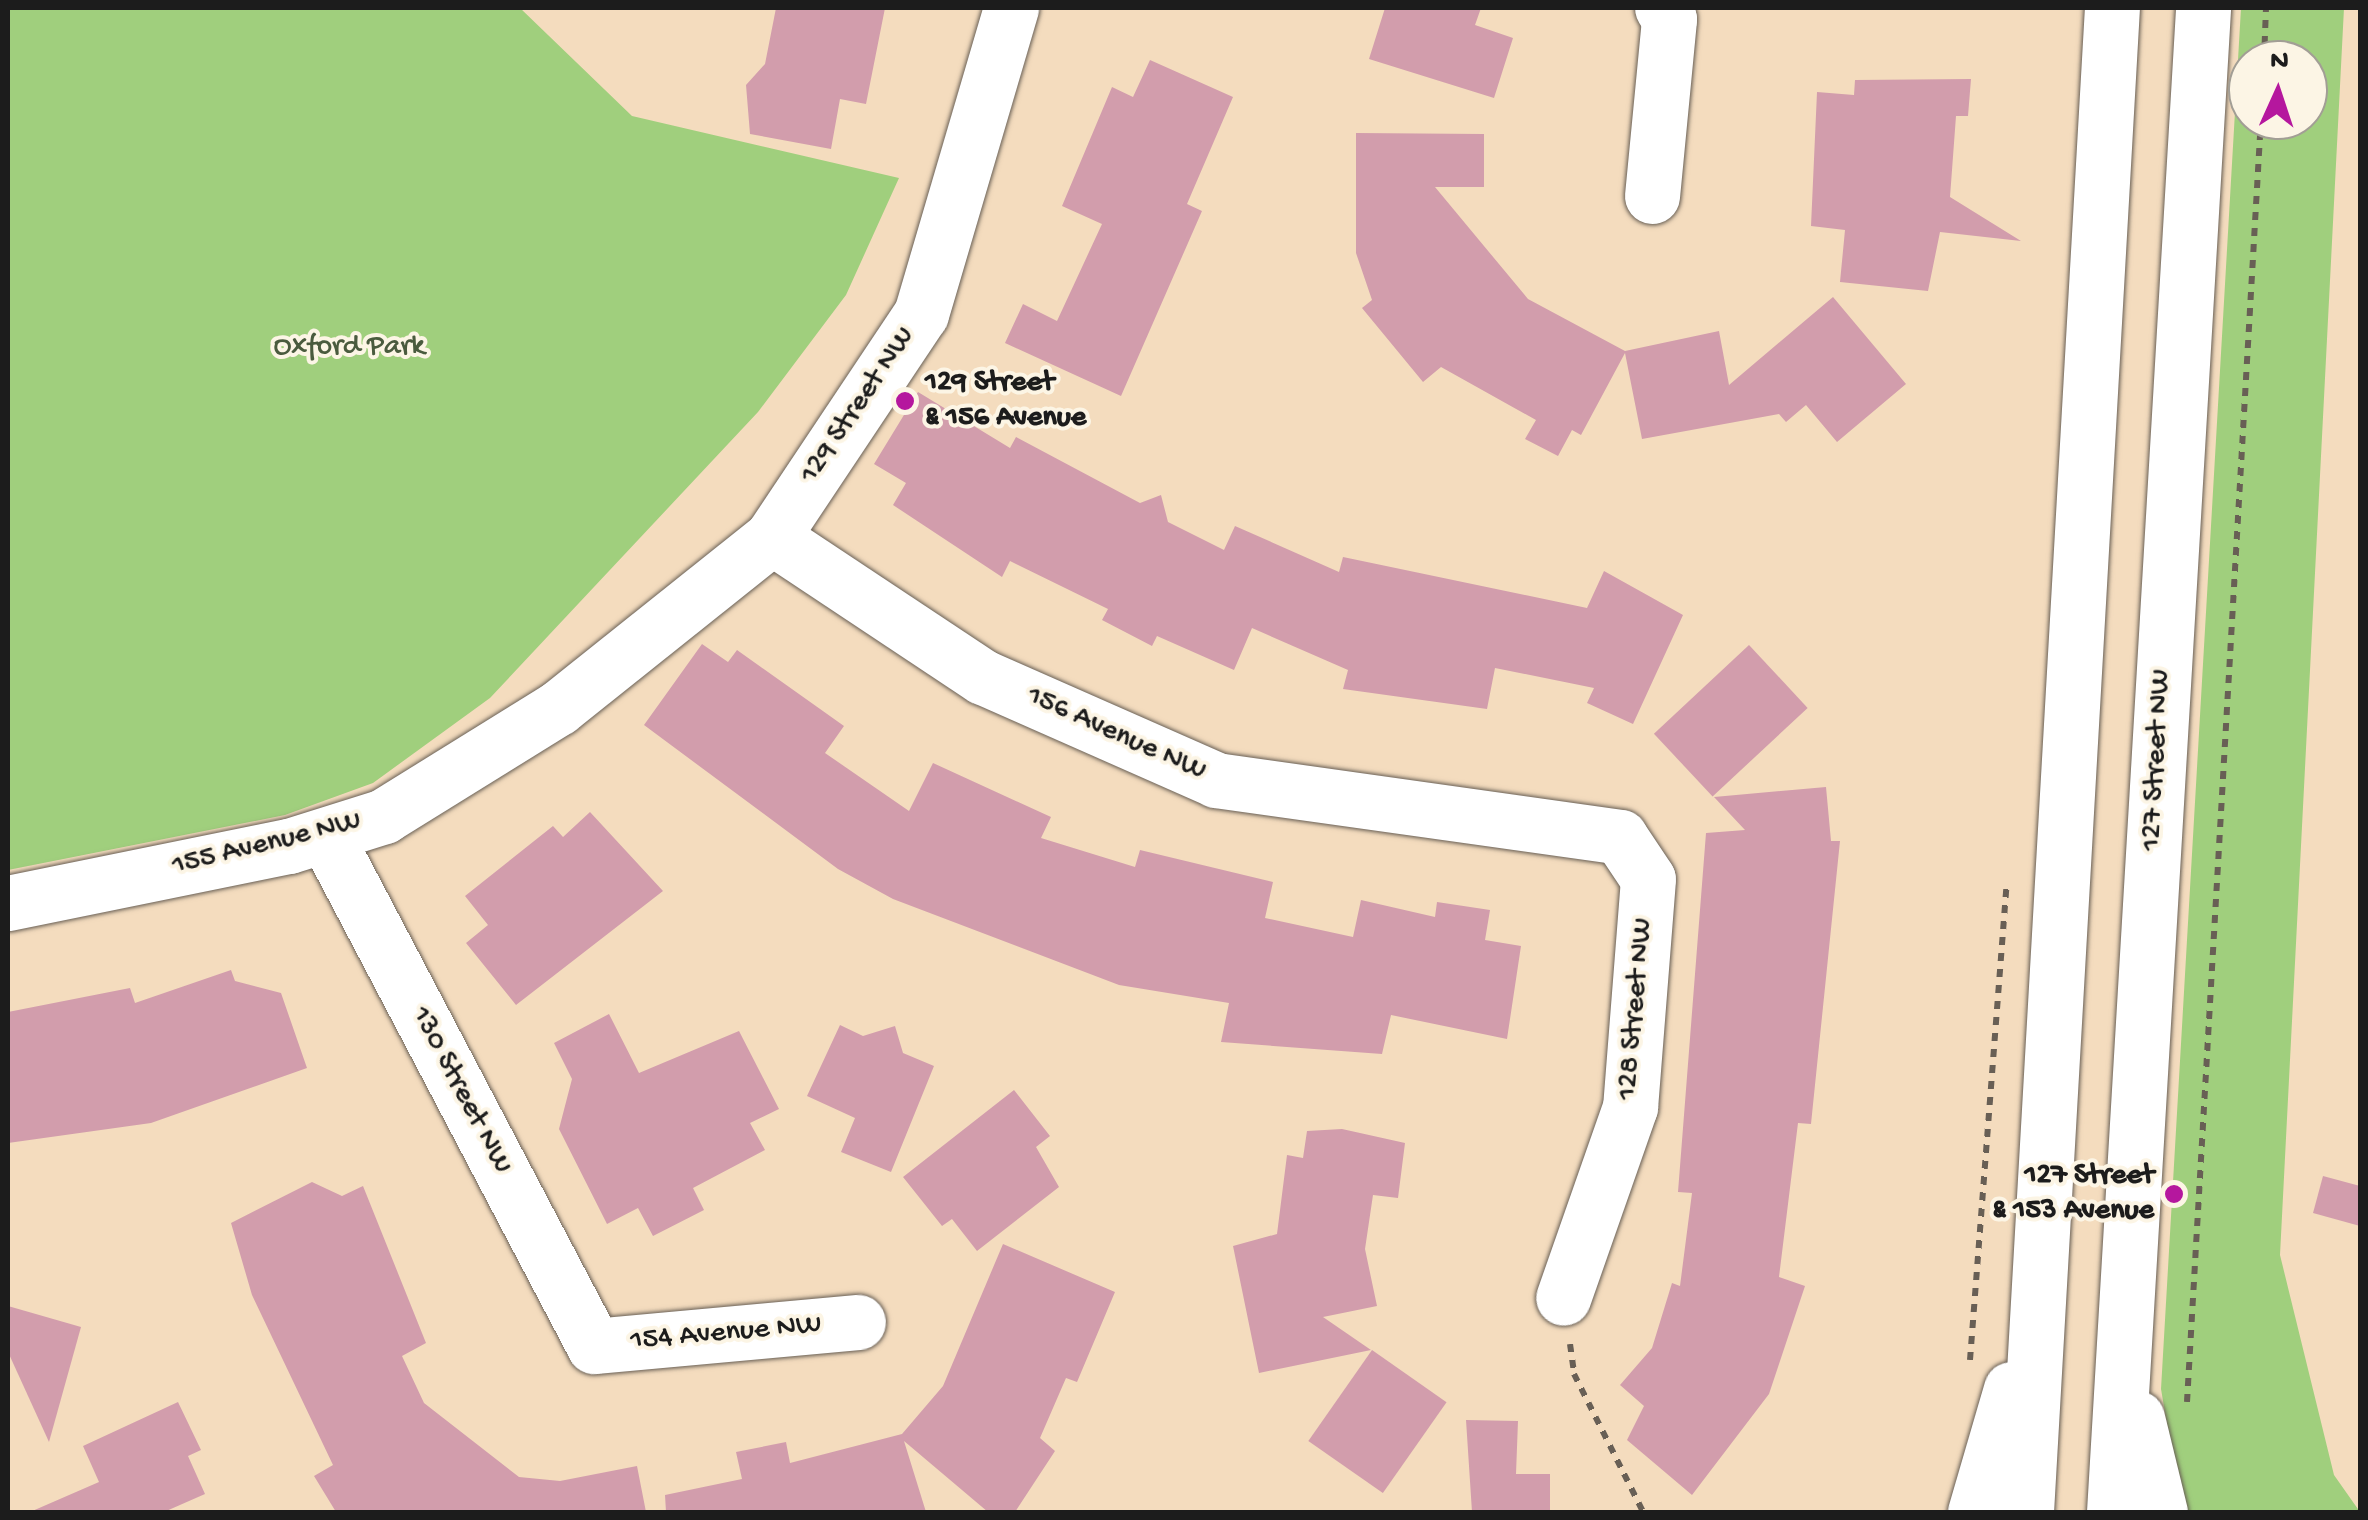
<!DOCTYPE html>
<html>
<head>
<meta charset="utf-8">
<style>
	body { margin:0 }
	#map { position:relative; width:2368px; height:1520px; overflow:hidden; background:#f4dcbe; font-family:"Gochi Hand",sans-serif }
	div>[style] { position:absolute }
	.green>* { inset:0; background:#a0cf7d }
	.building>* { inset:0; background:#d29dac; transform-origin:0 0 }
	.path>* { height:6px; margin-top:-3px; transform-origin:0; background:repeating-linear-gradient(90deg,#685f55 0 8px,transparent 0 16px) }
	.roads { filter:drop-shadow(0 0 2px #685f55) drop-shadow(0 0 2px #685f55) }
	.minor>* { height:55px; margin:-27.5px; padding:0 27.5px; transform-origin:27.5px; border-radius:27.5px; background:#fff }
	.tertiary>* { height:55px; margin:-27.5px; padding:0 27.5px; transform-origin:27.5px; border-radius:27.5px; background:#fff }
	.secondary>* { height:55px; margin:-27.5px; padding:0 27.5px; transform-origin:27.5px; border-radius:27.5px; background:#fff }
	.dots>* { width:28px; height:28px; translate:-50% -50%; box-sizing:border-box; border:5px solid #fcf5e5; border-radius:50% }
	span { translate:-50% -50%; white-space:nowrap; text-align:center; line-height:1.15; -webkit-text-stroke:8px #fcf5e5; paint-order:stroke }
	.park-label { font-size:30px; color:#4a5b3e }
	.poi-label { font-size:30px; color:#1c1c1c; font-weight:700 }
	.left { translate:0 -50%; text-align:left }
	.right { translate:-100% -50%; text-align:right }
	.street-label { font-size:30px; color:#1c1c1c }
	.frame { position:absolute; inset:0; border:10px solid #1c1c1c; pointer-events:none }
	.north { position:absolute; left:2228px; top:40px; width:100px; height:100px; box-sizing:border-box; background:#fcf5e5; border:2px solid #a29e95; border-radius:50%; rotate:3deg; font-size:28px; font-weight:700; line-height:40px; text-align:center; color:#1c1c1c }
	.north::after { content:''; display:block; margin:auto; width:35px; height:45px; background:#b5179e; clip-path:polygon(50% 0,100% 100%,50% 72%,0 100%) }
</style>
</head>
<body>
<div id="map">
	<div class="green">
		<i style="clip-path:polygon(8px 8px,520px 8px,632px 116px,899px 178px,846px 295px,758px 412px,490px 698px,373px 783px,285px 815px,8px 870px)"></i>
		<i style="clip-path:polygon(evenodd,2241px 8px,2344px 8px,2280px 1255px,2334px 1475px,2360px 1512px,2182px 1512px,2161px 1389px,2241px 8px,2248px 60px,2308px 60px,2308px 120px,2248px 120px,2248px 60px)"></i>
	</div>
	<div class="building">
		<i style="clip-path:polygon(776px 8px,885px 8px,866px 104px,840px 99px,831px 149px,750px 134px,746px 85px,765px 64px)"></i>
		<i style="clip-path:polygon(1385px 8px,1481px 8px,1475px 25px,1513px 38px,1494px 98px,1369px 59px)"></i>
		<i style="clip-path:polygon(1150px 60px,1233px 97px,1187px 204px,1202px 211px,1121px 396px,1005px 343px,1023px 304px,1057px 321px,1102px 224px,1062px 206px,1112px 87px,1133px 97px)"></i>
		<i style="clip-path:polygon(1971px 79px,1968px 116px,1956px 116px,1950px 197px,2021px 241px,1940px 232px,1928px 291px,1840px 282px,1845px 230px,1811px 226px,1817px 92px,1854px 95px,1855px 80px)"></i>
		<i style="clip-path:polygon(1356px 133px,1484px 134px,1484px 187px,1435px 187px,1528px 299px,1625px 351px,1719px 331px,1729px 385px,1833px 297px,1906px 384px,1837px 442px,1806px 405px,1786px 422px,1779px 414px,1642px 439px,1625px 353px,1581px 435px,1572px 430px,1558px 456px,1525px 439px,1536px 420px,1441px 367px,1423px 382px,1362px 308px,1372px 300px,1356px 253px)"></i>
		<i style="clip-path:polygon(918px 392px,1010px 448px,1016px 437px,1140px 503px,1161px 495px,1168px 522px,1224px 550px,1235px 526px,1339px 572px,1343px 557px,1587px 608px,1604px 571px,1683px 615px,1633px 724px,1587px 703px,1594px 688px,1495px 668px,1487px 709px,1343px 689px,1348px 670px,1252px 628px,1234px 670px,1157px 636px,1152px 646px,1102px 620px,1108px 609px,1010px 561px,1002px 577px,893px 505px,906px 483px,874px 464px)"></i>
		<i style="clip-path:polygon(702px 644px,728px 662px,737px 650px,844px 726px,825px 753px,909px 811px,933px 763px,1051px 817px,1041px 838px,1135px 867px,1140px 850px,1273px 882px,1265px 918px,1353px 937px,1361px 900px,1435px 917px,1437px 902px,1490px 910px,1485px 940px,1521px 946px,1507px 1039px,1391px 1015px,1382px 1054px,1221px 1042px,1229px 1003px,1119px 985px,893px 899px,838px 869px,644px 725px)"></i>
		<i style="left:1749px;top:645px;width:86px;height:130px;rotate:47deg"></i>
		<i style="clip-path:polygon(1826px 787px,1831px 841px,1840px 841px,1811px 1124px,1798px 1123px,1779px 1277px,1805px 1286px,1769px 1394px,1692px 1495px,1627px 1440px,1644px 1406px,1620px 1385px,1652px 1348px,1672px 1283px,1680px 1286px,1692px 1193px,1678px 1192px,1706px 833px,1745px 830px,1714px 797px)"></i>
		<i style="clip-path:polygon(590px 812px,663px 891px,516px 1005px,466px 943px,488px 925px,465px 896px,553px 826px,563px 837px)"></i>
		<i style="clip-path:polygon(231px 970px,235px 981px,281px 993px,307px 1068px,151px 1123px,8px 1143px,8px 1012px,130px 988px,135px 1003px)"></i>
		<i style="clip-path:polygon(609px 1014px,639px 1073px,739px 1031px,779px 1109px,750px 1123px,765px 1150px,693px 1188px,704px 1210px,653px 1236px,638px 1208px,607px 1224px,559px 1129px,572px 1079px,554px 1043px)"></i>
		<i style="clip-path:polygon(840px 1025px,863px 1036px,895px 1026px,903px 1053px,934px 1066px,891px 1172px,841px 1152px,855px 1118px,807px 1096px)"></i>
		<i style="clip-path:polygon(1014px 1090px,1050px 1136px,1036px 1147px,1059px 1187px,977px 1251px,952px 1219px,942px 1226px,903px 1177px)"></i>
		<i style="clip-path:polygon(1342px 1129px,1405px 1143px,1398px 1198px,1373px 1195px,1365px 1249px,1377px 1306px,1323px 1317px,1371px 1350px,1259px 1373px,1233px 1246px,1277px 1234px,1287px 1155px,1303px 1158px,1307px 1131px)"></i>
		<i style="clip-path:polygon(2323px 1176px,2360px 1186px,2360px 1226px,2313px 1213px)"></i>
		<i style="clip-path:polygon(312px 1182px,342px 1196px,363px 1186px,426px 1343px,402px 1356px,424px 1403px,519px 1477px,560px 1481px,637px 1466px,646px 1512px,336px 1512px,314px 1476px,333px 1465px,252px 1295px,231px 1223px)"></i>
		<i style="clip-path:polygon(1003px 1244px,1115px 1292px,1077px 1382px,1066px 1378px,1040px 1438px,1055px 1451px,1015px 1512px,988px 1512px,904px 1441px,926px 1512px,666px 1512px,665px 1495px,742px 1479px,736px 1452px,786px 1442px,790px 1463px,902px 1434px,943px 1386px)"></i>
		<i style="clip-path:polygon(8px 1306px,81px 1327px,49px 1442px,8px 1352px)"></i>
		<i style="left:1372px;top:1350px;width:91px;height:111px;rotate:35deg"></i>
		<i style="clip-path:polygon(178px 1402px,201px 1450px,188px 1456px,205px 1494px,164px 1512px,30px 1512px,99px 1482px,83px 1446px)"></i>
		<i style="clip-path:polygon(1466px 1420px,1518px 1421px,1516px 1474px,1550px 1474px,1550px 1512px,1472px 1512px)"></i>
	</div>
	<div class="path">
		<i style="left:2264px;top:60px;width:52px;rotate:-87.8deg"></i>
		<i style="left:1570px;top:1344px;width:30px;rotate:82deg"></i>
		<i style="left:1574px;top:1374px;width:154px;rotate:63.4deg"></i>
		<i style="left:1970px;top:1360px;width:477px;rotate:-85.6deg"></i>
		<i style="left:2187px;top:1402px;width:1284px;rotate:-86.7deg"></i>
	</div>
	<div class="roads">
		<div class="minor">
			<i style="left:1652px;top:196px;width:178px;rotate:-84.5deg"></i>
			<i style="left:1669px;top:19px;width:13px;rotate:-122deg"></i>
			<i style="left:772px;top:537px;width:253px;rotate:33.6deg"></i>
			<i style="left:983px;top:677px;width:255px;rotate:23.8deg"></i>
			<i style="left:1216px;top:780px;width:408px;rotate:8deg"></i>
			<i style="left:1620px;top:837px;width:50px;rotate:56.3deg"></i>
			<i style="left:1648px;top:879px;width:229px;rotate:94.5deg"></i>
			<i style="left:1630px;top:1107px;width:202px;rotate:109.3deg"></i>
			<i style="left:326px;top:836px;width:576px;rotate:62.28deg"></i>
			<i style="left:594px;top:1346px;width:265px;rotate:-5.2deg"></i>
		</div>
		<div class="tertiary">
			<i style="left:8px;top:903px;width:287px;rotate:-11.5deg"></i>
			<i style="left:289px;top:846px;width:100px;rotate:-17.5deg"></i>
			<i style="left:384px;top:816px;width:205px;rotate:-31.8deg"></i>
			<i style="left:558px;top:708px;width:274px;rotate:-38.6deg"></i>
			<i style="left:772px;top:537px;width:268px;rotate:-56.3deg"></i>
			<i style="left:921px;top:314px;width:319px;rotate:-73.6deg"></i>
		</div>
		<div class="secondary">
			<i style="left:2137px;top:1418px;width:97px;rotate:76.3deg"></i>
			<i style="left:1975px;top:1512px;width:128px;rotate:-73.7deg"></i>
			<i style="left:2026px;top:1512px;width:1506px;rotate:-86.73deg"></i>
			<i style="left:2114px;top:1512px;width:1507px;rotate:-86.61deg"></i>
		</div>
	</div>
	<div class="dots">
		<i style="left:905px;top:401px;background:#b5179e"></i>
		<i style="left:2174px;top:1194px;background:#b5179e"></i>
	</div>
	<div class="park-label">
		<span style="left:349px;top:348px">Oxford Park</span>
	</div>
	<div class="poi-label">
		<span class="left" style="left:925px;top:401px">129 Street<br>&amp; 156 Avenue</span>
		<span class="right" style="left:2154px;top:1194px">127 Street<br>&amp; 153 Avenue</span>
	</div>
	<div class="street-label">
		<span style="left:859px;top:406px;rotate:-56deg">129 Street NW</span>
		<span style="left:1116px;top:735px;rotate:24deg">156 Avenue NW</span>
		<span style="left:2158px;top:760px;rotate:-87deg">127 Street NW</span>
		<span style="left:267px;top:845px;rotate:-14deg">155 Avenue NW</span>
		<span style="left:1637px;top:1009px;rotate:-85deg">128 Street NW</span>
		<span style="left:460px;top:1091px;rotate:62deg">130 Street NW</span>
		<span style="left:726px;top:1334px;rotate:-5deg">154 Avenue NW</span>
	</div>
	<div class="frame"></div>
	<div class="north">N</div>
</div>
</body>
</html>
